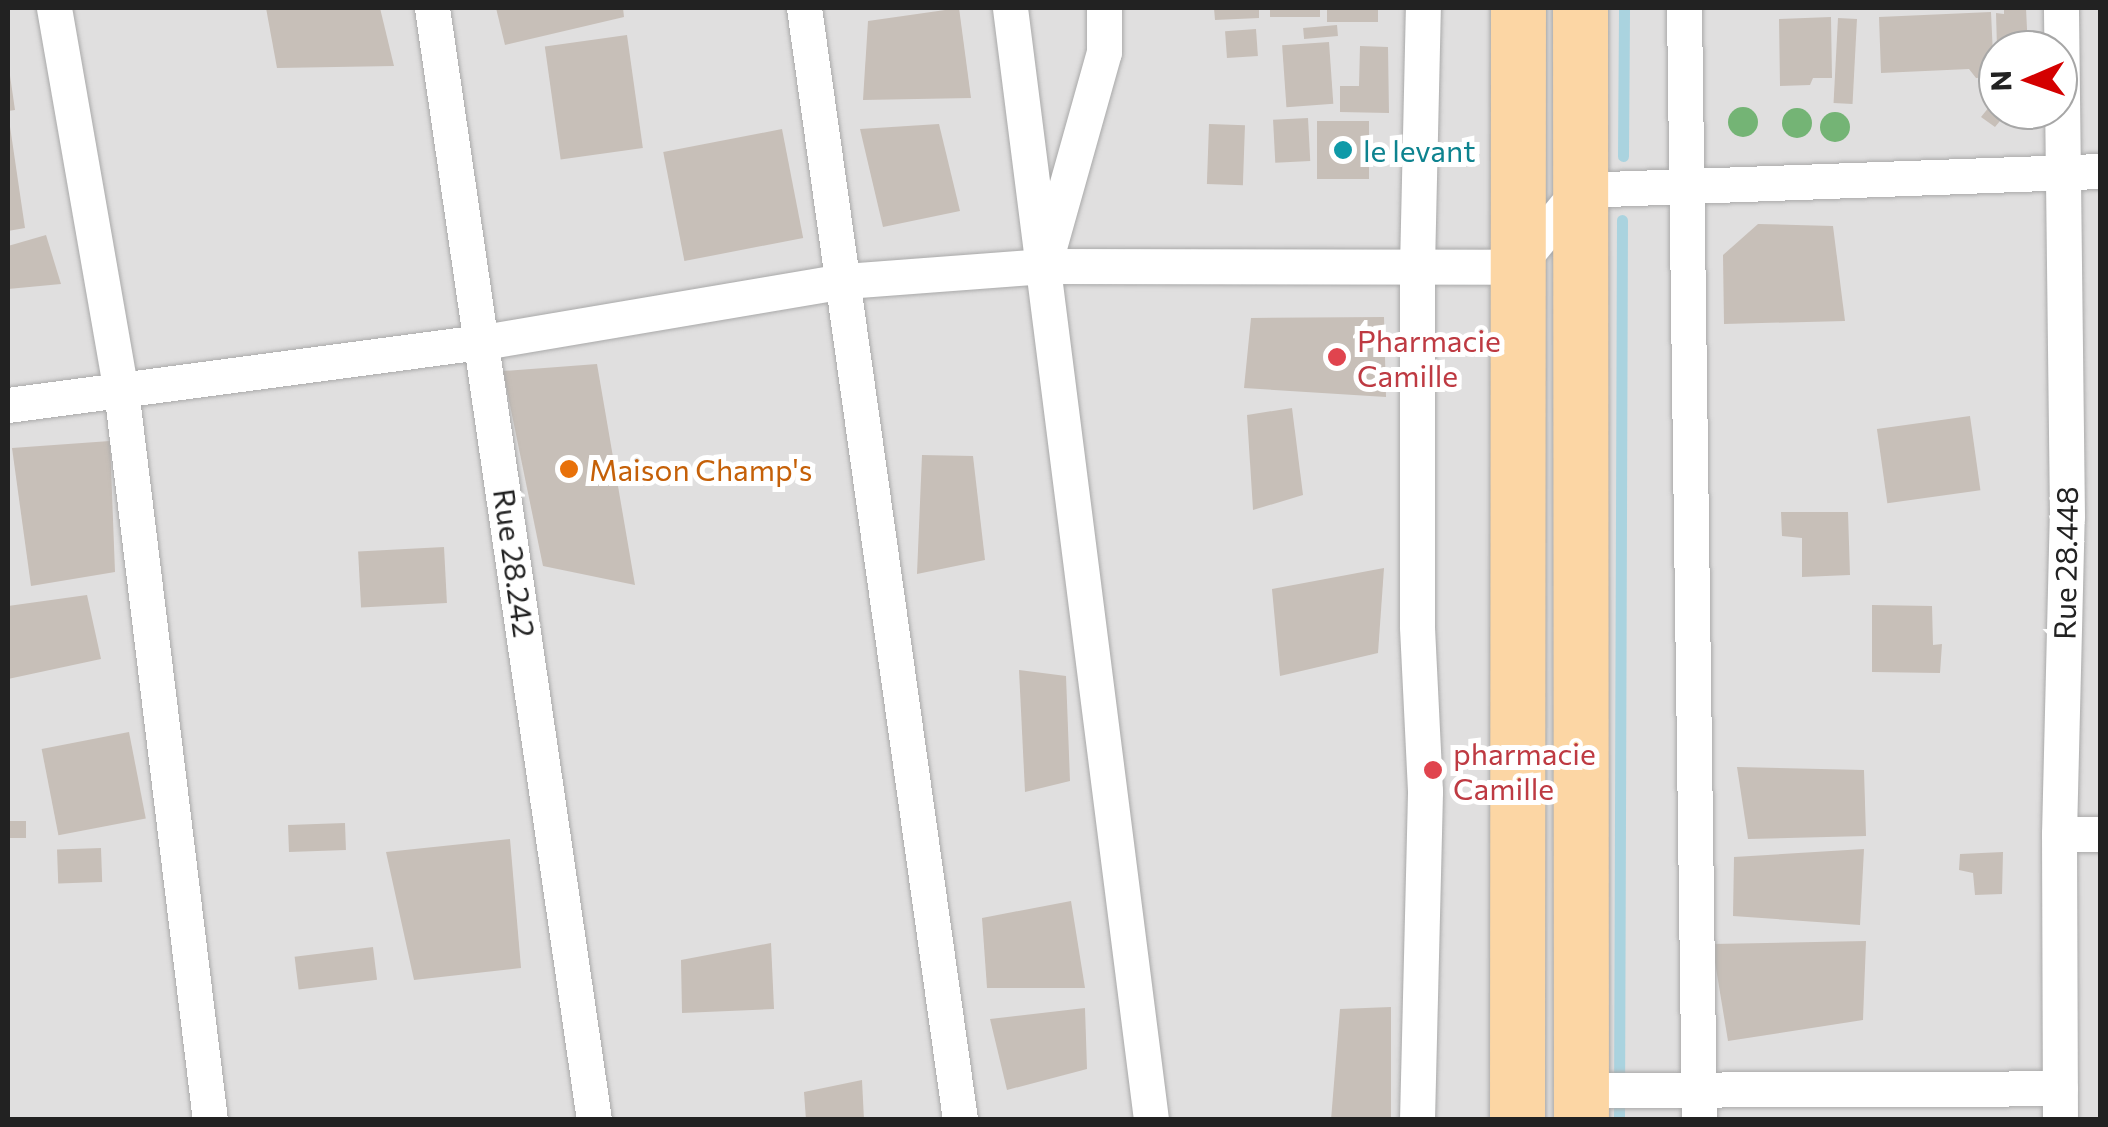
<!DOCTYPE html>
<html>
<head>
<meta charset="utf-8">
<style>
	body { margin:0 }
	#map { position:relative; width:2108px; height:1127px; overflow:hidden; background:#f2efe9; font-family:Commissioner,sans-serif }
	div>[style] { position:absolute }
	.residential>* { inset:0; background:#e0dfdf }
	.stream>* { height:11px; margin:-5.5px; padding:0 5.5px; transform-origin:5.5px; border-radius:5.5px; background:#aad3df }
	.building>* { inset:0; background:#c7bfb8; transform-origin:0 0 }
	.roads { filter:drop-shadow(0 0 2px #a9a9a9) drop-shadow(0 0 2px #a9a9a9) }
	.minor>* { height:35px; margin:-17.5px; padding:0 17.5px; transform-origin:17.5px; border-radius:17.5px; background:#fff }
	.primary>* { height:55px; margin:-27.5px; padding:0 27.5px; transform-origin:27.5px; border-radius:27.5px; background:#fcd6a4 }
	.trees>* { width:30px; height:30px; margin:-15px; border-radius:50%; background:#74b475 }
	.dots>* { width:28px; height:28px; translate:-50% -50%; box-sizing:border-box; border:5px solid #fff; border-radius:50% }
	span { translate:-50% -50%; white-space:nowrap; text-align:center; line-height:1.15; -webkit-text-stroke:10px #fff; paint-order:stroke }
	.culture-label { font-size:30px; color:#0d838f }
	.left { translate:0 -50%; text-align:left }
	.health-label { font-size:30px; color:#be3a42 }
	.food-label { font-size:30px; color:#c56008 }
	.street-label { font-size:30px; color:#222 }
	.frame { position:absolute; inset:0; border:10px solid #222; pointer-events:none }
	.north { position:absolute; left:1978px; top:30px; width:100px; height:100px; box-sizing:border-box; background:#fff; border:2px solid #a7a7a7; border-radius:50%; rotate:268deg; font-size:28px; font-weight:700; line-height:40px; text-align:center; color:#222 }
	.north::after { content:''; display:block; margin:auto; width:35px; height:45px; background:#d40000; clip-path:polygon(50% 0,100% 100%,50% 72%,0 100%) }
</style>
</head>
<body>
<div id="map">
	<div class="residential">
		<i style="clip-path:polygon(evenodd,8px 8px,2100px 8px,2100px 1119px,8px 1119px,8px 8px,1998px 50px,2058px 50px,2058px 110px,1998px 110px,1998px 50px)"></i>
	</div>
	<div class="stream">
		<i style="left:1623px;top:156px;width:148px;rotate:-89.6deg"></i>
		<i style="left:1619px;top:1120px;width:900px;rotate:-89.81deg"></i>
	</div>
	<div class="building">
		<i style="clip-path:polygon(266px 8px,380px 8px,394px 66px,277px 68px)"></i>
		<i style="clip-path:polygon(496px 8px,623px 8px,624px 17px,505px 45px)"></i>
		<i style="clip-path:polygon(959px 8px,971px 98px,863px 100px,868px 21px)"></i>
		<i style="clip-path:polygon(1214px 8px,1259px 8px,1259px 18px,1215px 20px)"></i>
		<i style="left:1270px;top:8px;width:50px;height:9px"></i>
		<i style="left:1327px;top:8px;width:51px;height:14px"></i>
		<i style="clip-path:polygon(2004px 8px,2026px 8px,2028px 50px,1997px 48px,1996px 13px,2004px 14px)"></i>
		<i style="clip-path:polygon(1991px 12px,1994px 77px,1976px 78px,1969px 69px,1881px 73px,1879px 17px)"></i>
		<i style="clip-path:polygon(1831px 17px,1832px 78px,1813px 78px,1810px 85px,1780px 86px,1779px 19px)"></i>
		<i style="left:1838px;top:18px;width:19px;height:85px;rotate:3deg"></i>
		<i style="left:1337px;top:25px;width:11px;height:34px;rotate:85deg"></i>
		<i style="left:1256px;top:29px;width:27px;height:31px;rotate:86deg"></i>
		<i style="left:627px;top:35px;width:114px;height:83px;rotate:82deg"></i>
		<i style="left:1329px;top:42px;width:62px;height:47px;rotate:86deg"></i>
		<i style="clip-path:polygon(1360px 46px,1388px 47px,1389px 113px,1340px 112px,1340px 86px,1359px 86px)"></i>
		<i style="clip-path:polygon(8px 62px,15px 110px,8px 111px)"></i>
		<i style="clip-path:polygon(1998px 96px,1998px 110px,2009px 110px,1995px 127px,1981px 117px)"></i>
		<i style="clip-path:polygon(8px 113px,25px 228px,8px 231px)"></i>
		<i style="left:1308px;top:118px;width:43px;height:35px;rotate:87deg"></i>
		<i style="left:1317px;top:121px;width:52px;height:58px"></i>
		<i style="clip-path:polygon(939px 124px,960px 211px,883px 227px,860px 129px)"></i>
		<i style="left:1209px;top:124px;width:36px;height:60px;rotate:2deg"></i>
		<i style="left:782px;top:129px;width:111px;height:121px;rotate:79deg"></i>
		<i style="clip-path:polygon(1758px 224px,1833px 226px,1845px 321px,1724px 324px,1723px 255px)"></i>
		<i style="clip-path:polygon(46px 235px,61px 284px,8px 289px,8px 246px)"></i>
		<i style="clip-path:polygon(1384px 317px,1386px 397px,1244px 388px,1251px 318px)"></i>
		<i style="clip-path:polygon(597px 364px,635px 585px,543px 566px,503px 371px)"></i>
		<i style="clip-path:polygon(1292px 408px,1303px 495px,1253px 510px,1247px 415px)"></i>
		<i style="left:1970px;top:416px;width:75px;height:94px;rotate:82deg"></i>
		<i style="clip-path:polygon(110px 441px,115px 572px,31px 586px,12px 448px)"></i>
		<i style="clip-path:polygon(922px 455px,973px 456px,985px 560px,917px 574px)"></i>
		<i style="clip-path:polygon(1781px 512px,1848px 512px,1850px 575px,1802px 577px,1802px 538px,1782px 536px)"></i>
		<i style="left:444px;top:547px;width:56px;height:86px;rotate:87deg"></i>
		<i style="clip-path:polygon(1384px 568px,1378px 653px,1280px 676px,1272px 589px)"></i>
		<i style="clip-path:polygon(87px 595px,101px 659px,8px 679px,8px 606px)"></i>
		<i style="clip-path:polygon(1872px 605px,1932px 606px,1933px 645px,1942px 644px,1940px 673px,1872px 672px)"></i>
		<i style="clip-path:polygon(1019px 670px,1066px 676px,1070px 781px,1025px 792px)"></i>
		<i style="left:129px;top:732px;width:88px;height:89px;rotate:79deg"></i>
		<i style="clip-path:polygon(1737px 767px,1864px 770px,1866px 836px,1748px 839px)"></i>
		<i style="left:8px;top:821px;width:18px;height:17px"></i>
		<i style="left:345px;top:823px;width:27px;height:57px;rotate:88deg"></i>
		<i style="clip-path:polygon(510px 839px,521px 968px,414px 980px,386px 852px)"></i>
		<i style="left:101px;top:848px;width:34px;height:44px;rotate:88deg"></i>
		<i style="clip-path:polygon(1864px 849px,1860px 925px,1733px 916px,1734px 857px)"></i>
		<i style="clip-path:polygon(2003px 852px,2002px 894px,1975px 895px,1973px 873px,1959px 870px,1960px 854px)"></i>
		<i style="clip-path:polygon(1071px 901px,1085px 988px,987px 988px,982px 918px)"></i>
		<i style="clip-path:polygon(1866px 941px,1863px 1020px,1728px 1041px,1712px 944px)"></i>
		<i style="clip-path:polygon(771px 943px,774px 1009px,682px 1013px,681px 960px)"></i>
		<i style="left:373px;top:947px;width:33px;height:79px;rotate:83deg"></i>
		<i style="clip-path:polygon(1391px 1007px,1391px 1120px,1331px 1120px,1340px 1009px)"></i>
		<i style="clip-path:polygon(1085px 1008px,1087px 1069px,1007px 1090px,990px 1019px)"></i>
		<i style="clip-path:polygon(862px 1080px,864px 1120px,806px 1120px,804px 1092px)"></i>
	</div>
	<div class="roads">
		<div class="minor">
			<i style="left:54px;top:8px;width:388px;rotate:80.1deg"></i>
			<i style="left:121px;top:390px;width:735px;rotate:83.05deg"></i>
			<i style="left:432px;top:8px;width:1124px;rotate:81.71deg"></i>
			<i style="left:804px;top:8px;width:1123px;rotate:82.01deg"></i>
			<i style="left:1010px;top:8px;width:1121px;rotate:82.77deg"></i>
			<i style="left:1684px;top:8px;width:1112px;rotate:89.23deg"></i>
			<i style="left:1048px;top:251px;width:207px;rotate:-74.3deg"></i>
			<i style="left:1104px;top:52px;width:44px;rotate:-90deg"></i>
			<i style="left:8px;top:405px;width:479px;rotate:-7.6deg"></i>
			<i style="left:483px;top:342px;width:367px;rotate:-9.6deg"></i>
			<i style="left:845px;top:281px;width:200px;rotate:-4.3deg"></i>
			<i style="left:1044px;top:266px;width:472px;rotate:0.1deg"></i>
			<i style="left:1516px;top:267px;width:99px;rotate:-50.7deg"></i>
			<i style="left:1579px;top:190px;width:521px;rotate:-2.09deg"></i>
			<i style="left:2059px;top:834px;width:41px"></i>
			<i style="left:1582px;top:1090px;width:478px;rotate:-0.2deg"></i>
			<i style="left:1417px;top:1120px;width:329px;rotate:-88.6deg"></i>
			<i style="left:1425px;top:791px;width:165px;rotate:-92.8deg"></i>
			<i style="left:1417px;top:626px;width:359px;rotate:-90deg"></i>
			<i style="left:1417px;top:267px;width:259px;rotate:-88.7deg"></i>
			<i style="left:2060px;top:1120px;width:286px;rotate:-90.2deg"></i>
			<i style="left:2059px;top:834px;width:317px;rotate:-88.6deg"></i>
			<i style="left:2067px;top:517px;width:509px;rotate:-90.68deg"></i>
		</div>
		<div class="primary">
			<i style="left:1580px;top:8px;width:1112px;rotate:89.95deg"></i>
			<i style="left:1517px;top:1120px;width:1112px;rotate:-89.95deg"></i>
		</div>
	</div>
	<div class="trees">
		<i style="left:1743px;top:122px"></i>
		<i style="left:1797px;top:123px"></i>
		<i style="left:1835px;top:127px"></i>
	</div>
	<div class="dots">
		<i style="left:1343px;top:150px;background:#0f9aa8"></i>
		<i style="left:1337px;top:357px;background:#e0444e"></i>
		<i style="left:569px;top:469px;background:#e8710a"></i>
		<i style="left:1433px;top:770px;background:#e0444e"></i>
	</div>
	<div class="culture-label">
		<span class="left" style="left:1363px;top:150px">le levant</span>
	</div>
	<div class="health-label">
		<span class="left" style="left:1357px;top:357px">Pharmacie<br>Camille</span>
		<span class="left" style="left:1453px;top:770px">pharmacie<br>Camille</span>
	</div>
	<div class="food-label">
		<span class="left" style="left:589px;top:469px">Maison Champ's</span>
	</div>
	<div class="street-label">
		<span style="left:515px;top:563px;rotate:82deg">Rue 28.242</span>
		<span style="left:2065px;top:563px;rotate:-89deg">Rue 28.448</span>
	</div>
	<div class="frame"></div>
	<div class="north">N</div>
</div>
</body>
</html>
